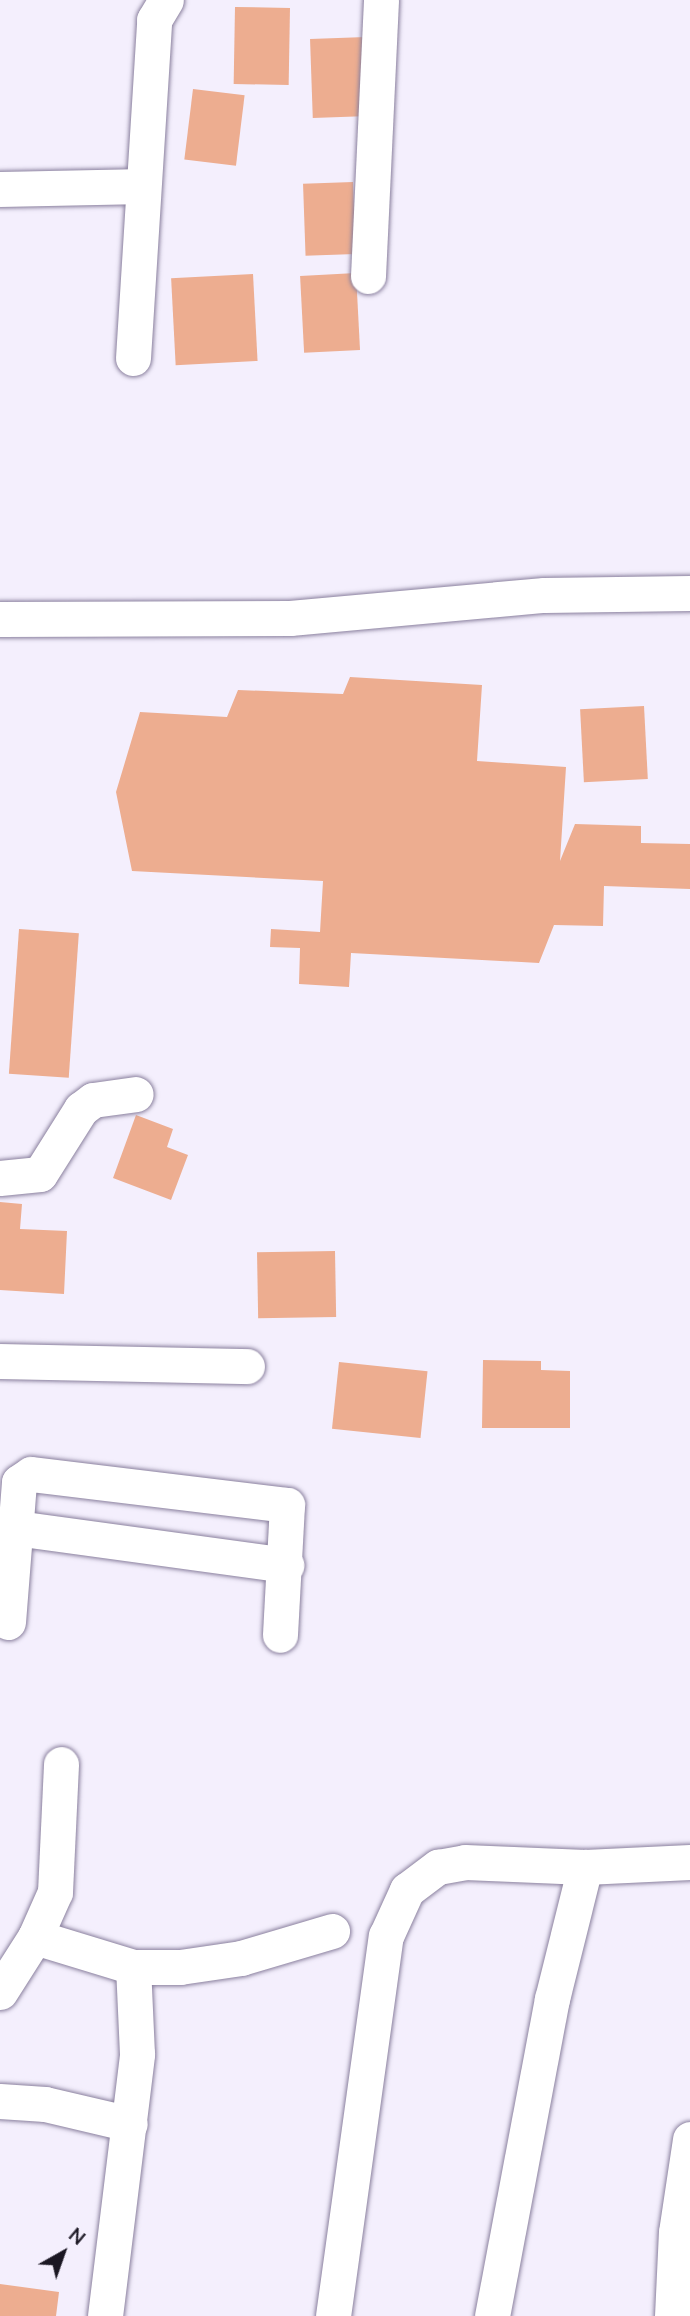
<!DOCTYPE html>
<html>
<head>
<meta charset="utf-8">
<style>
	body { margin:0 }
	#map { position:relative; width:690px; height:2316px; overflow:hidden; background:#f4effd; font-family:"Nunito Sans",sans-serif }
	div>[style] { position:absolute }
	.building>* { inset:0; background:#edad90; transform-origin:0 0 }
	.roads { filter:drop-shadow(0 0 2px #8a809e) drop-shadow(0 0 2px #8a809e) }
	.minor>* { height:35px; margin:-17.5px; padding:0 17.5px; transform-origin:17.5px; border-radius:17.5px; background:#fff }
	span { translate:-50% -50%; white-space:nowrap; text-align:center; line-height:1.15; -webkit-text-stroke:5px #f4effd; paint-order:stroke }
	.north { position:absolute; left:28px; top:2218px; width:70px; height:70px; -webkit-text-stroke:5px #f4effd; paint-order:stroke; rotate:40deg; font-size:19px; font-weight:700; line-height:28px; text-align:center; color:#1b1723 }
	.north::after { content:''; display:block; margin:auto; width:24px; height:32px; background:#1b1723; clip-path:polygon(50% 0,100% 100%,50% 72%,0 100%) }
</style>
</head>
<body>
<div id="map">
	<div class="building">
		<i style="left:235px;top:7px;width:55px;height:77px;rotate:1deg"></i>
		<i style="left:366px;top:37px;width:79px;height:56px;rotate:88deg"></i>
		<i style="left:193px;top:89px;width:52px;height:71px;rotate:7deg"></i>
		<i style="left:353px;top:182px;width:72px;height:50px;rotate:88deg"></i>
		<i style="left:356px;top:273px;width:77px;height:56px;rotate:87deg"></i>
		<i style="left:253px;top:274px;width:87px;height:82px;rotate:87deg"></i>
		<i style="clip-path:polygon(350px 677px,482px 685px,477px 761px,566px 767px,560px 861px,575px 824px,641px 826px,641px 843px,690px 844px,690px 889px,604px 886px,603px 926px,554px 925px,539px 963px,351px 953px,349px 987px,299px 984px,300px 948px,270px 947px,271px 929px,320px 932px,323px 881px,132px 871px,116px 792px,140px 712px,227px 717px,238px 690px,343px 694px)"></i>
		<i style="left:644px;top:706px;width:73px;height:64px;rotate:87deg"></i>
		<i style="left:19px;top:929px;width:60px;height:145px;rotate:4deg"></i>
		<i style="clip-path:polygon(136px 1115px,173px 1129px,167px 1147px,188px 1155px,171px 1200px,113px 1178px)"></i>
		<i style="clip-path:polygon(0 1202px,22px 1204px,20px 1229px,67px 1231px,64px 1294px,0 1290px)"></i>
		<i style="left:335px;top:1251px;width:66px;height:78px;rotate:89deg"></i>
		<i style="clip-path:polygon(483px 1360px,541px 1361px,541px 1370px,570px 1371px,570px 1428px,482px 1428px)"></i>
		<i style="left:339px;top:1362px;width:89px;height:67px;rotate:6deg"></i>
		<i style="clip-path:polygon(0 2284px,59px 2292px,56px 2316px,0 2316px)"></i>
	</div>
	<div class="roads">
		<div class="minor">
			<i style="left:0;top:189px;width:140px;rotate:-1.2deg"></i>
			<i style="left:368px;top:276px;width:276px;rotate:-87.3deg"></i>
			<i style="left:133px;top:358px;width:339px;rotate:-86.4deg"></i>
			<i style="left:154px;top:20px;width:23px;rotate:-59deg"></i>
			<i style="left:0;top:619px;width:290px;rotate:-0.2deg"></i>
			<i style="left:290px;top:618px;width:255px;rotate:-5.2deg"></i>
			<i style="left:544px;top:595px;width:146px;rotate:-0.8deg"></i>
			<i style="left:0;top:1178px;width:40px;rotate:-5.7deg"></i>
			<i style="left:40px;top:1174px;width:77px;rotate:-57.8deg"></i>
			<i style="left:81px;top:1109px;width:15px;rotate:-37deg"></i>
			<i style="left:93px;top:1100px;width:43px;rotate:-7.9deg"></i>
			<i style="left:0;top:1361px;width:247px;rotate:1.2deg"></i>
			<i style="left:16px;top:1528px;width:273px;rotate:7.8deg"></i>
			<i style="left:8px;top:1622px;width:140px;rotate:-85.5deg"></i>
			<i style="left:19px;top:1482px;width:14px;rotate:-34deg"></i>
			<i style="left:31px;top:1474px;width:258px;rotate:6.9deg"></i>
			<i style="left:287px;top:1505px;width:130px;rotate:93.1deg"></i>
			<i style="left:35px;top:1937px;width:102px;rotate:17deg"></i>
			<i style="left:133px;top:1967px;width:47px"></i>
			<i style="left:180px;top:1967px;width:62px;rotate:-8.4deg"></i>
			<i style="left:241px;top:1958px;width:95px;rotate:-16.5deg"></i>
			<i style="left:0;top:1992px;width:65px;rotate:-57.5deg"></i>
			<i style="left:35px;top:1937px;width:49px;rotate:-66deg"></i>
			<i style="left:55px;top:1892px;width:128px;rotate:-87.3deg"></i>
			<i style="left:0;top:2101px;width:45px;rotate:3.8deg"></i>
			<i style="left:45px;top:2104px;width:87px;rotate:13.2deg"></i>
			<i style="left:105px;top:2316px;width:264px;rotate:-83deg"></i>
			<i style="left:137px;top:2054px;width:87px;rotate:-92.6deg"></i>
			<i style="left:333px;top:2316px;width:384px;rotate:-82.1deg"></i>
			<i style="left:386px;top:1936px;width:51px;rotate:-65.5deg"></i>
			<i style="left:407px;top:1890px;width:39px;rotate:-37deg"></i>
			<i style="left:438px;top:1867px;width:27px;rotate:-10deg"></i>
			<i style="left:465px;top:1862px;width:120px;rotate:2.4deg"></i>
			<i style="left:585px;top:1867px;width:105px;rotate:-2.7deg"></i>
			<i style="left:492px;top:2316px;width:323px;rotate:-79.3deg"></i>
			<i style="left:552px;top:1999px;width:136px;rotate:-76deg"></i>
			<i style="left:672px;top:2316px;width:84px;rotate:-87.3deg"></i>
			<i style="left:676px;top:2232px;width:94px;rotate:-81.4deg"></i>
		</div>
	</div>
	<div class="north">N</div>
</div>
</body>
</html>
